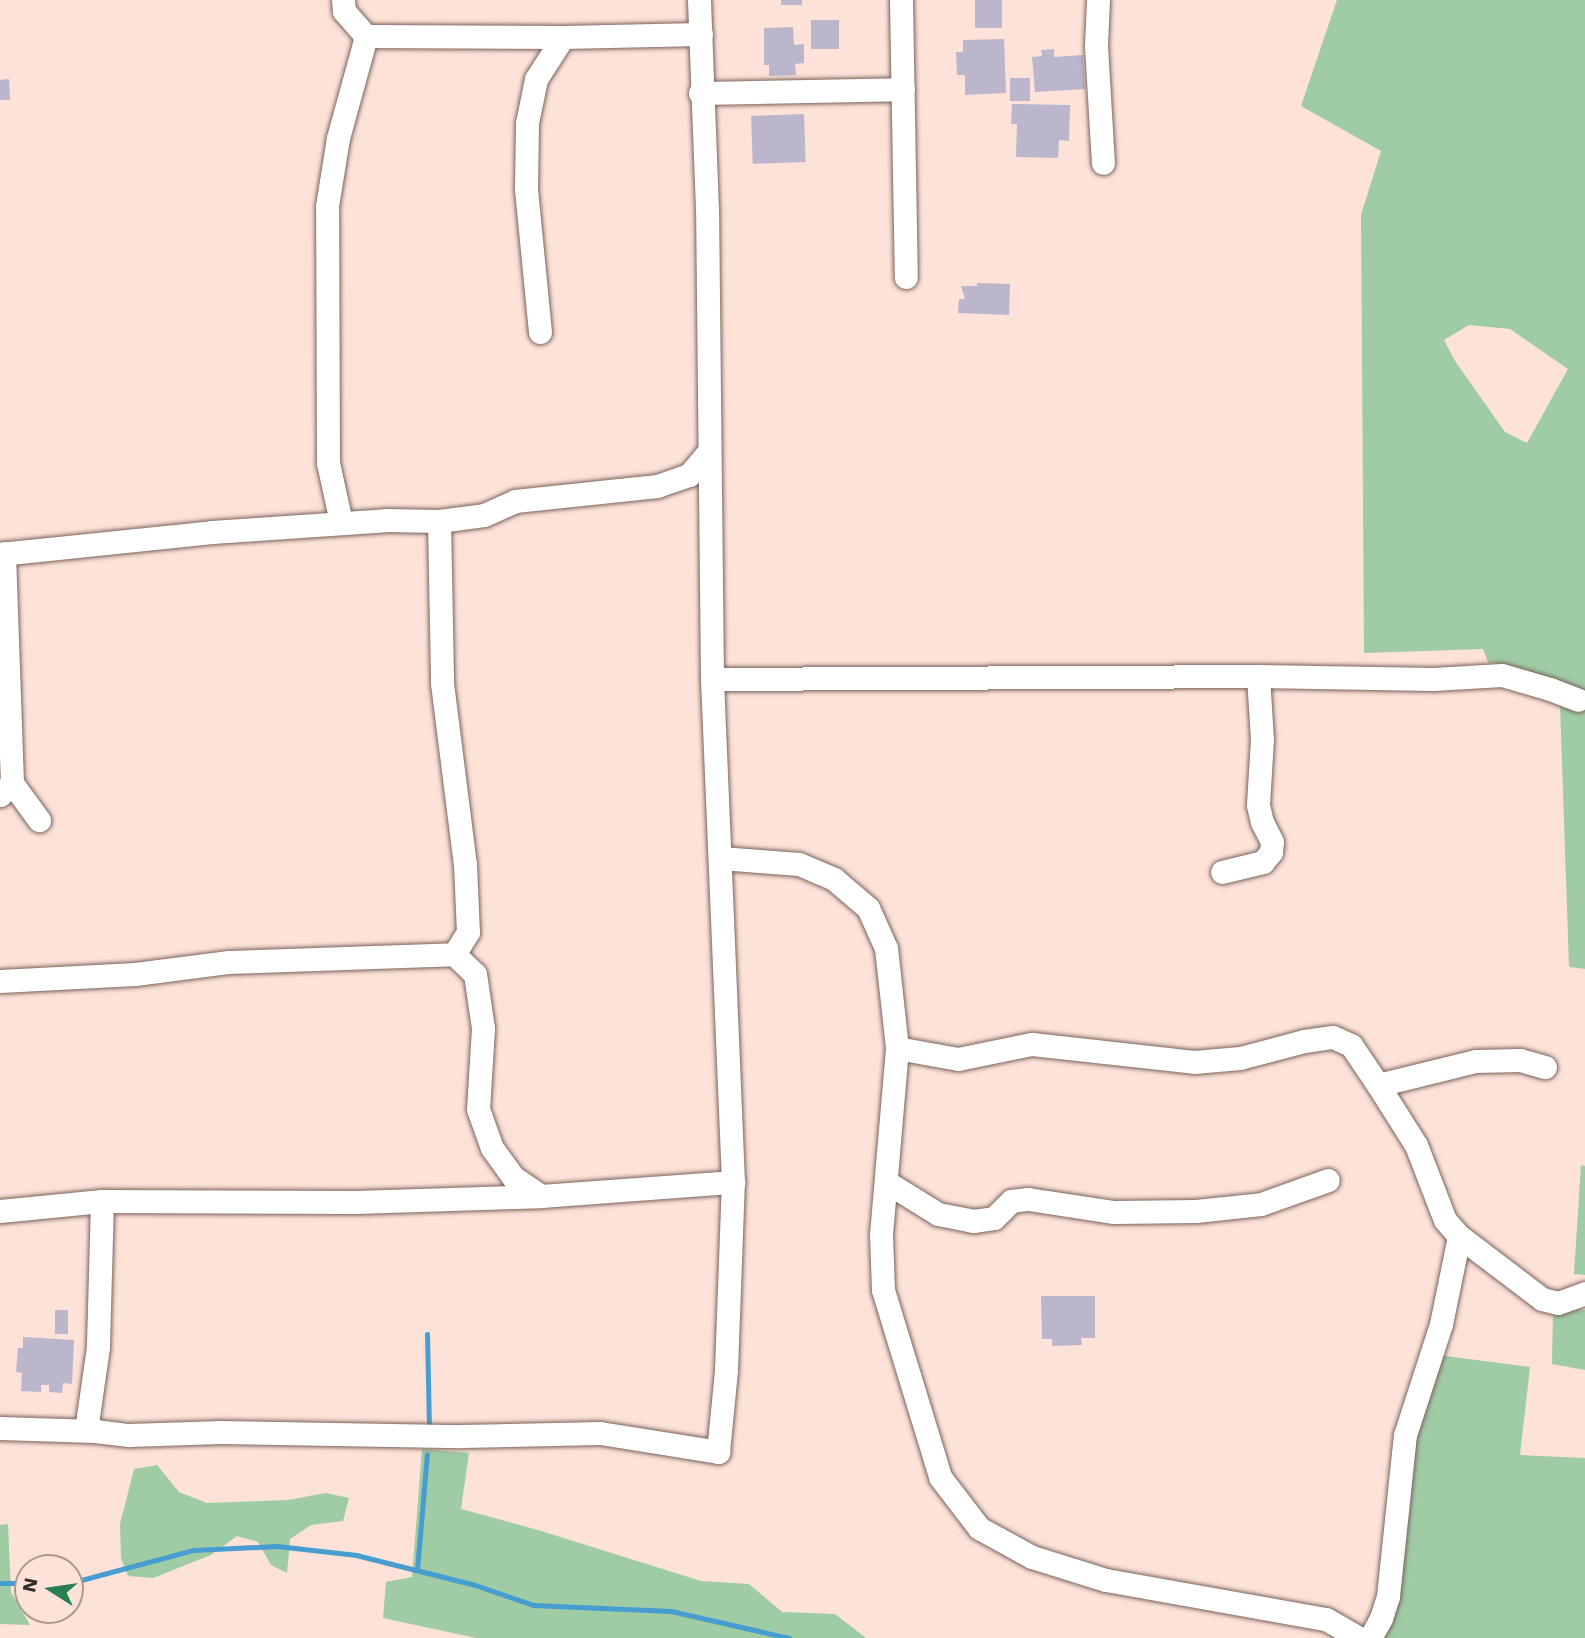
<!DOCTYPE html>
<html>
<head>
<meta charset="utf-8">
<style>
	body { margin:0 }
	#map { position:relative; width:1585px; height:1638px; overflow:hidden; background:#fce2d8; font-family:"Work Sans",sans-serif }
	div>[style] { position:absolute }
	.green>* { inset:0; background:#9fcba5 }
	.stream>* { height:5px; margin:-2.5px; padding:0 2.5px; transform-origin:2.5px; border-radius:2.5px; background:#479dd0 }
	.building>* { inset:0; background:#bbb6cc; transform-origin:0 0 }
	.roads { filter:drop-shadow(0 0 2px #7a635b) drop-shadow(0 0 2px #7a635b) }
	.minor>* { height:23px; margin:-11.5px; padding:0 11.5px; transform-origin:11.5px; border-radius:11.5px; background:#fff }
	span { translate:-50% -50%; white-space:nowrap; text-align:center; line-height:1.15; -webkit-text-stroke:6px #fce2d8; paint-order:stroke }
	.north { position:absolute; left:14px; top:1554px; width:70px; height:70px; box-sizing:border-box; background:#fce2d8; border:2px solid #ac9891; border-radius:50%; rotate:282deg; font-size:19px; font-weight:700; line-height:28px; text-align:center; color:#342a27 }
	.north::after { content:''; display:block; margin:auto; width:24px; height:32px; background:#297f53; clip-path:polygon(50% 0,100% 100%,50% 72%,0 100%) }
</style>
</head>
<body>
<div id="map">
	<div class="green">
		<i style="clip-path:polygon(evenodd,1337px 0,1585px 0,1585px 969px,1569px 967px,1560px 704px,1504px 665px,1488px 662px,1483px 649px,1364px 653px,1361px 215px,1381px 151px,1301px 106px,1337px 0,1469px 325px,1510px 329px,1568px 369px,1527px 443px,1505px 432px,1455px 361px,1444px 340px,1469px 325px)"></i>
		<i style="clip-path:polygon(1581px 1165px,1585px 1166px,1585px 1275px,1574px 1274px)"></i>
		<i style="clip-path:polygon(1553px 1308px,1585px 1310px,1585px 1370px,1552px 1364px)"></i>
		<i style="clip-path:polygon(1438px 1355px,1530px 1367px,1520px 1455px,1585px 1458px,1585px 1638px,1379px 1638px,1418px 1421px)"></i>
		<i style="clip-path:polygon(422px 1449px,469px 1453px,461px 1509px,538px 1530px,701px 1581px,749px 1584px,782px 1612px,835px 1614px,866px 1638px,476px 1638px,383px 1618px,386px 1582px,412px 1577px)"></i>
		<i style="clip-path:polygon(157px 1465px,179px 1492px,207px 1503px,288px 1500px,326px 1493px,349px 1498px,343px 1521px,311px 1525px,290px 1539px,287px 1573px,271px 1565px,258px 1542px,237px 1536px,211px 1555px,153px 1578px,128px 1576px,121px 1558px,120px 1524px,134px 1469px)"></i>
		<i style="clip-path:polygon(8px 1524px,11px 1592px,30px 1625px,0 1624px,0 1525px)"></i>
	</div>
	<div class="stream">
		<i style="left:427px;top:1334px;width:94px;rotate:88.8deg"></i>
		<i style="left:417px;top:1570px;width:116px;rotate:-85.1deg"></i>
		<i style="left:0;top:1583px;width:28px"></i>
		<i style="left:70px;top:1583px;width:127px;rotate:-15deg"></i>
		<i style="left:193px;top:1550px;width:84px;rotate:-2.7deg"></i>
		<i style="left:277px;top:1546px;width:80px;rotate:6.5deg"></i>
		<i style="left:356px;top:1555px;width:123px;rotate:14.1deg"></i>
		<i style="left:475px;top:1585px;width:61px;rotate:19deg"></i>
		<i style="left:533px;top:1605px;width:138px;rotate:2.5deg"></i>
		<i style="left:671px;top:1611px;width:121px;rotate:12.9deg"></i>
	</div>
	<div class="building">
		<i style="left:781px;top:0;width:21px;height:5px"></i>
		<i style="left:975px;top:0;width:27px;height:28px"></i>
		<i style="left:811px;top:20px;width:28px;height:29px"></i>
		<i style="clip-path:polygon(793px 27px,794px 45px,804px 44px,804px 63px,795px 64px,796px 75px,769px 76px,769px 65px,764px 65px,764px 28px)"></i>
		<i style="clip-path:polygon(1004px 39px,1006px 93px,965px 95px,965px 75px,957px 75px,956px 52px,963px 52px,963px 40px)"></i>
		<i style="clip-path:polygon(1054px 49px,1054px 57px,1083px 55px,1085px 89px,1035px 92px,1032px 57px,1042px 56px,1041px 50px)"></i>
		<i style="left:1010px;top:78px;width:20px;height:23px"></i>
		<i style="clip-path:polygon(9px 79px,10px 100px,0 100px,0 80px)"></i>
		<i style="clip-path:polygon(1012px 104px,1070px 105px,1069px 141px,1059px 140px,1058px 158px,1016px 157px,1017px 124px,1011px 124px)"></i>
		<i style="left:804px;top:114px;width:48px;height:53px;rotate:88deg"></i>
		<i style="clip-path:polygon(977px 283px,1010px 284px,1009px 315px,958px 313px,959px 299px,965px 299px,961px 286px,977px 286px)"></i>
		<i style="clip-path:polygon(1041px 1296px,1095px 1296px,1095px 1338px,1081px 1338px,1082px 1345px,1052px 1346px,1052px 1339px,1042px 1339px)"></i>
		<i style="left:55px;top:1310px;width:13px;height:24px"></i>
		<i style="clip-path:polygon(23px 1337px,74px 1340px,72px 1384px,63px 1383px,62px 1393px,49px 1392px,49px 1385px,41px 1385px,41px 1392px,21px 1391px,22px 1373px,16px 1372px,18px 1348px,23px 1348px)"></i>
	</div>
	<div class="roads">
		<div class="minor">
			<i style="left:343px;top:0;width:11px;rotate:85deg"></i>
			<i style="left:344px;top:11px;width:33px;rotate:49deg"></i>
			<i style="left:366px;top:36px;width:197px;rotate:0.3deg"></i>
			<i style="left:563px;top:37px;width:138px;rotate:-1.2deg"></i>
			<i style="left:901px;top:0;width:277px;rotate:89deg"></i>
			<i style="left:1098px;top:0;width:46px;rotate:92.5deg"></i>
			<i style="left:1096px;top:46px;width:117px;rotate:86.6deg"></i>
			<i style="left:700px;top:93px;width:203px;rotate:-1.1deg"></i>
			<i style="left:540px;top:332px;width:145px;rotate:-95.6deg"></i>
			<i style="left:526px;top:188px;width:65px;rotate:-89.1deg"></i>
			<i style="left:527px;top:123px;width:45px;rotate:-78.4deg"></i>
			<i style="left:536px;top:79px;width:50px;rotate:-57.3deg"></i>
			<i style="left:439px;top:521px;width:162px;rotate:88.9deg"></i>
			<i style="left:442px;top:683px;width:182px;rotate:82.8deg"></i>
			<i style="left:465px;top:864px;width:68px;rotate:87.5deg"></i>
			<i style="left:468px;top:932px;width:26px;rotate:122deg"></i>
			<i style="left:341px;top:522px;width:60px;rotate:-102.4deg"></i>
			<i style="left:328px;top:463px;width:257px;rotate:-90.2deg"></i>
			<i style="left:327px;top:206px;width:69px;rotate:-80.8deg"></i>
			<i style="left:338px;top:138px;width:106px;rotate:-74.6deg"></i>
			<i style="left:0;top:554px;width:213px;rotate:-5.9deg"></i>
			<i style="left:212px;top:532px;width:174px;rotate:-3.9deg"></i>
			<i style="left:386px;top:520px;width:53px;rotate:1.1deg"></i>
			<i style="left:439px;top:521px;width:45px;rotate:-7.6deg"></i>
			<i style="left:484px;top:515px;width:34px;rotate:-24deg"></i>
			<i style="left:515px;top:501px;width:143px;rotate:-6deg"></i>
			<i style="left:657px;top:486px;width:34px;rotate:-19deg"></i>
			<i style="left:689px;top:475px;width:30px;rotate:-50deg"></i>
			<i style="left:1258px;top:676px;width:175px;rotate:1deg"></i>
			<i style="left:1433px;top:679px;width:69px;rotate:-3.3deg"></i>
			<i style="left:1502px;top:675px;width:50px;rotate:16.3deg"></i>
			<i style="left:1550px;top:689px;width:30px;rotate:21deg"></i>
			<i style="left:712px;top:679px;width:546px;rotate:-0.31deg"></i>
			<i style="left:1258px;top:676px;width:63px;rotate:86.4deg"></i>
			<i style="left:1262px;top:739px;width:66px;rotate:93.5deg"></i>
			<i style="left:1258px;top:805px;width:17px;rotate:77deg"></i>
			<i style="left:1262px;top:822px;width:22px;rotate:63deg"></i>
			<i style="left:1272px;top:842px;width:10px;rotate:96deg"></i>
			<i style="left:1271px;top:852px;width:13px;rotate:129deg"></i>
			<i style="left:1263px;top:862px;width:42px;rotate:166.3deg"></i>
			<i style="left:12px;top:783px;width:46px;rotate:53.9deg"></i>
			<i style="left:0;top:795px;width:17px;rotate:-45deg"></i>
			<i style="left:12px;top:783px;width:230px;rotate:-92deg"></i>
			<i style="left:720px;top:858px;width:79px;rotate:4.3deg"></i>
			<i style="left:799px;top:864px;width:38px;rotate:23deg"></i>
			<i style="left:834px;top:879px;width:45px;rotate:40.5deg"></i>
			<i style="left:868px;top:908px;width:44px;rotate:65.8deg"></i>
			<i style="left:886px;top:948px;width:101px;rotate:83.7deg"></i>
			<i style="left:897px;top:1048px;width:187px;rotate:94.9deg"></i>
			<i style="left:881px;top:1234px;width:56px;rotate:88deg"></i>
			<i style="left:883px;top:1290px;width:195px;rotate:73deg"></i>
			<i style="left:940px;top:1477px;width:64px;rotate:52.6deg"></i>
			<i style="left:979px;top:1528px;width:60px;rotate:28.7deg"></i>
			<i style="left:1032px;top:1557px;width:77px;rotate:17.3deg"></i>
			<i style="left:1106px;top:1580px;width:223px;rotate:10.1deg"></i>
			<i style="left:1326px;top:1619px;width:38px;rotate:30deg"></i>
			<i style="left:0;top:981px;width:135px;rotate:-3deg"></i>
			<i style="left:135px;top:974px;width:95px;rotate:-7.3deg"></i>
			<i style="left:229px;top:962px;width:225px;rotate:-2deg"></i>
			<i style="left:454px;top:954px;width:29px;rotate:44deg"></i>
			<i style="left:475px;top:974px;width:55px;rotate:81.6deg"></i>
			<i style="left:483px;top:1028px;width:81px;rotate:93.5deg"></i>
			<i style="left:478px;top:1109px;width:41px;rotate:70.3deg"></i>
			<i style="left:492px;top:1148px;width:36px;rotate:54deg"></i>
			<i style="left:513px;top:1177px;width:34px;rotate:34deg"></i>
			<i style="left:897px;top:1048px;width:62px;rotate:10.2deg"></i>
			<i style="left:958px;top:1059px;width:76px;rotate:-11.5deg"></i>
			<i style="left:1032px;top:1044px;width:163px;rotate:6.3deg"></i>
			<i style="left:1194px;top:1062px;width:46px;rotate:-5deg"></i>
			<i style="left:1240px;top:1058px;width:66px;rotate:-14.9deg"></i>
			<i style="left:1304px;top:1041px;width:29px;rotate:-8deg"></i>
			<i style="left:1333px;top:1037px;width:20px;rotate:24deg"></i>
			<i style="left:1351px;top:1045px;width:48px;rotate:56deg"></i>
			<i style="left:1378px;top:1085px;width:101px;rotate:-13.8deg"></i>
			<i style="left:1476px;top:1061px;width:44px;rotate:-1.3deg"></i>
			<i style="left:1520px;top:1060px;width:26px;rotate:16deg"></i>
			<i style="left:1378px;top:1085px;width:71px;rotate:57.7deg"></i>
			<i style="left:1416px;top:1145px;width:80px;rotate:68.9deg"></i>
			<i style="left:1445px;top:1220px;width:21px;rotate:49deg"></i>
			<i style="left:1459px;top:1236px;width:104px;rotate:37.2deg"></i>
			<i style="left:1542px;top:1299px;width:16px;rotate:14deg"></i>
			<i style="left:1558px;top:1303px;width:29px;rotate:-20deg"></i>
			<i style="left:888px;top:1183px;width:59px;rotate:31.8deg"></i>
			<i style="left:938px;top:1214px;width:36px;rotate:11deg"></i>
			<i style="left:973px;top:1221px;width:21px;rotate:-8deg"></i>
			<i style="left:994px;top:1218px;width:24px;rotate:-45deg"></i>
			<i style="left:1011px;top:1201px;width:17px;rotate:-7deg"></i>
			<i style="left:1028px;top:1199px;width:87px;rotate:8.6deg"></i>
			<i style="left:1114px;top:1212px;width:82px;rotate:-0.7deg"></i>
			<i style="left:1196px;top:1211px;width:65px;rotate:-6.1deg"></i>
			<i style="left:1261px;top:1204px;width:71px;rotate:-19.7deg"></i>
			<i style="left:102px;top:1201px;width:253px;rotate:0.2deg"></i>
			<i style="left:355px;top:1202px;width:186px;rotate:-1.8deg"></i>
			<i style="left:541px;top:1196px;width:193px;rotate:-4.2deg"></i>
			<i style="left:0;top:1211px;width:102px;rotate:-5.6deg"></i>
			<i style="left:102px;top:1201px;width:146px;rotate:91.6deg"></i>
			<i style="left:98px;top:1347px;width:77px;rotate:98.2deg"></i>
			<i style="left:87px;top:1423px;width:11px;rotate:45deg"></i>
			<i style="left:95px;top:1431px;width:34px;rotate:7deg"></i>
			<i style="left:129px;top:1435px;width:92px;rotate:-1.9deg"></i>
			<i style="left:221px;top:1432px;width:240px;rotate:1deg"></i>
			<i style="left:461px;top:1436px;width:139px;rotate:-1.2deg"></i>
			<i style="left:600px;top:1433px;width:120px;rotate:9.1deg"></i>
			<i style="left:718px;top:1452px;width:82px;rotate:-84.4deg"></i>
			<i style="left:726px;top:1370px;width:188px;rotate:-87.9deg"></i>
			<i style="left:733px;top:1182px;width:503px;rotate:-92.39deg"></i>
			<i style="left:712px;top:679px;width:470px;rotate:-90.6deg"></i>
			<i style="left:707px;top:209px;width:209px;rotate:-92.2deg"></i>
			<i style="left:0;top:1428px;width:95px;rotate:1.8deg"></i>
			<i style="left:1370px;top:1638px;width:23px;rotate:-61deg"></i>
			<i style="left:1381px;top:1618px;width:23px;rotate:-72deg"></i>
			<i style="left:1388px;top:1596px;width:162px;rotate:-84deg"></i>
			<i style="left:1405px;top:1435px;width:117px;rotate:-72deg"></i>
			<i style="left:1441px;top:1324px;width:90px;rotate:-78.4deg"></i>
		</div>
	</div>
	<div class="north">N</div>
</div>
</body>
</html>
